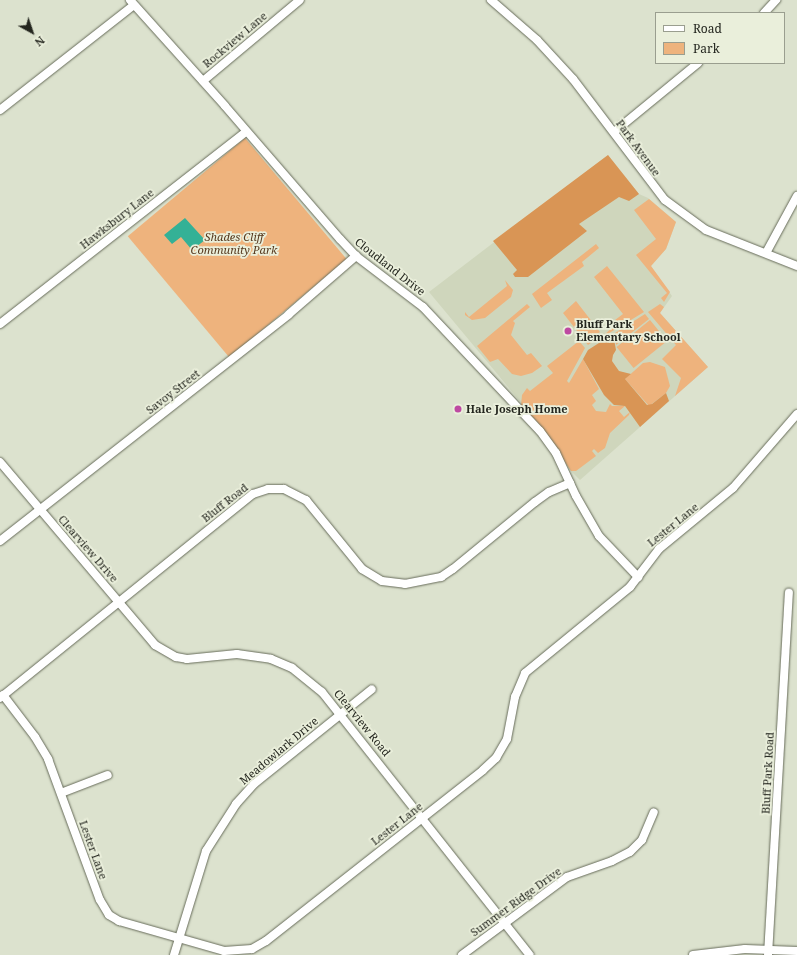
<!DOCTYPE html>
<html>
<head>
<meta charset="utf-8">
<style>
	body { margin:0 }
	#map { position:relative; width:797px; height:955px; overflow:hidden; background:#dce2ce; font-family:"Noto Serif",serif }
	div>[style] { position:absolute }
	.built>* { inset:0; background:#cfd6bc }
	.green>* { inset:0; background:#eeb37d; transform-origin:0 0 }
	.forest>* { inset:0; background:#d99555 }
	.water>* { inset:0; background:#34b196 }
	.roads { filter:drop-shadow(0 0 1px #676c5a) drop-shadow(0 0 1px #676c5a) }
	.minor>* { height:8px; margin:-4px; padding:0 4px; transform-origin:4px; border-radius:4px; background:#fff }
	.dots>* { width:11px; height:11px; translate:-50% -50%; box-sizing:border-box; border:2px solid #eaefdb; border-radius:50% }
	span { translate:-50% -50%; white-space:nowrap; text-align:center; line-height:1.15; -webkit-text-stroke:3.5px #eaefdb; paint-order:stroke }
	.street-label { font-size:11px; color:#23251e }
	.park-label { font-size:11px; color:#55381d; font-style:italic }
	.poi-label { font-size:11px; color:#23251e; font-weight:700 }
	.left { translate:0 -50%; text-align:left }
	.legend { position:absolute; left:655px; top:12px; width:130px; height:52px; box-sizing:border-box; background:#eaefdb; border:1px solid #9a9e8f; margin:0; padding:5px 7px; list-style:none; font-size:12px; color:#23251e }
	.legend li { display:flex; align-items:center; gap:8px; height:20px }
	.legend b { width:20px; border:1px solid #9a9e8f }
	.north { position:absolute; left:12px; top:12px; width:40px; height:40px; -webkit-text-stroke:3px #eaefdb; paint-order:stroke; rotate:140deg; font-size:11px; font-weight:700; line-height:16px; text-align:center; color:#23251e }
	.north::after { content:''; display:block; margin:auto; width:14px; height:18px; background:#23251e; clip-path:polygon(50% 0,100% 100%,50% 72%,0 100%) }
</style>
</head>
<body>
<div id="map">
	<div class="built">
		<i style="clip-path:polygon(608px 155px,639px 194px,648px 198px,676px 222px,666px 249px,651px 266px,672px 296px,660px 313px,708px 367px,580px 480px,567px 467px,538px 423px,429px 292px)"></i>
	</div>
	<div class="green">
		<i style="left:245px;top:138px;width:158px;height:153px;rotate:50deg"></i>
		<i style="clip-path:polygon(649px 199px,676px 222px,666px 249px,651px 266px,670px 292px,664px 302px,661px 298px,667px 293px,636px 255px,656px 239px,634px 210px)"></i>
		<i style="clip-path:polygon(596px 244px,599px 248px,582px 262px,584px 266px,547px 293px,552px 300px,541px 308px,532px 294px)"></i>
		<i style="clip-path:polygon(607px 266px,644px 312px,601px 338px,617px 323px,615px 320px,623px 314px,594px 277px)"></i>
		<i style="clip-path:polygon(505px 280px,513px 290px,511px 297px,485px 318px,472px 320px,465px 315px,465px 312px,469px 317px,507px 286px)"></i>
		<i style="clip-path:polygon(576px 301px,600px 332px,594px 336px,596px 339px,588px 345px,563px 313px)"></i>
		<i style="clip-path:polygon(527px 304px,530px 307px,513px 321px,515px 323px,511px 335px,527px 355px,531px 353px,542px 366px,532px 373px,521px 376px,512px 374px,498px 359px,490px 362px,477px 346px)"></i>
		<i style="clip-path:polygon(660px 304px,664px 307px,660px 313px,708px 367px,675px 396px,681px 378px,662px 359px,676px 345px,648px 312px)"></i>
		<i style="clip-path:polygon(645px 314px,649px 319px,616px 345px,615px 333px)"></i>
		<i style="left:650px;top:320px;width:27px;height:43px;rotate:51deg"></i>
		<i style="clip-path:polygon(579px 341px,585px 348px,567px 381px,569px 383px,583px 359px,599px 389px,592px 395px,596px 401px,592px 405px,596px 411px,606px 412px,610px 404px,612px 406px,625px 406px,619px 411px,624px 417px,630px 412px,629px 415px,610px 433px,605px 448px,598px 453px,594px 449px,592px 451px,596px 456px,576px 471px,571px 471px,538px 423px,521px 405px,522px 395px,527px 388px,530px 391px,553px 373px,547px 366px)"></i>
		<i style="clip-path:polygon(650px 362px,665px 367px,670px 386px,666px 393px,649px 406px,625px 379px,643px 363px)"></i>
	</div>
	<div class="forest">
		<i style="clip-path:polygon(608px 155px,639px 194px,629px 201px,619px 197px,579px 224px,587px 231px,528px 277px,515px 277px,513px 274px,517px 270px,493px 241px)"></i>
		<i style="clip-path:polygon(613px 334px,616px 350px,613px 355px,612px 361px,619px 371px,631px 374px,625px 379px,647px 405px,652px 404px,666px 393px,669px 401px,640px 427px,625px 406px,614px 405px,604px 395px,583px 359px,588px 350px)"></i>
	</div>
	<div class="water">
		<i style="clip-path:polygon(185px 218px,205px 240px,192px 250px,181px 237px,172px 244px,164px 235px)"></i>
	</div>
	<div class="roads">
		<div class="minor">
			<i style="left:130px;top:0;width:142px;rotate:48.1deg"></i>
			<i style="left:225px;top:106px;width:176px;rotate:49.2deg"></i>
			<i style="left:340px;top:239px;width:23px;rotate:47deg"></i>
			<i style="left:356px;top:256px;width:84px;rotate:37.3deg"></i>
			<i style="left:423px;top:307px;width:170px;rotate:46.7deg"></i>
			<i style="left:540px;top:431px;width:27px;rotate:54deg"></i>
			<i style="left:556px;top:453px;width:47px;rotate:65.1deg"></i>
			<i style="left:576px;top:496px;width:46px;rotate:60.1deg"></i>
			<i style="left:599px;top:536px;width:57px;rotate:46.4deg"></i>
			<i style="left:491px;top:0;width:61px;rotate:41deg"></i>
			<i style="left:537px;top:40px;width:53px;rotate:47.3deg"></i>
			<i style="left:573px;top:79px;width:152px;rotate:52.8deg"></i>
			<i style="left:665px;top:200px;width:51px;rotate:36.2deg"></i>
			<i style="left:706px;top:230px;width:98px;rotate:21.6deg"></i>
			<i style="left:764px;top:13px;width:18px;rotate:-47deg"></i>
			<i style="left:203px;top:81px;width:126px;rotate:-39.9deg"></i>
			<i style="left:0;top:110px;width:170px;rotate:-38.1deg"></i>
			<i style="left:614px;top:132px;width:109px;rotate:-39.4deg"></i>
			<i style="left:766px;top:253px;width:65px;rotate:-61.5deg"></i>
			<i style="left:0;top:324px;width:312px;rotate:-38deg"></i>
			<i style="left:0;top:462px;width:240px;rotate:49.7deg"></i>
			<i style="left:155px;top:645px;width:24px;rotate:30deg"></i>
			<i style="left:176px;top:657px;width:11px;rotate:10deg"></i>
			<i style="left:187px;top:659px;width:50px;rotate:-5.7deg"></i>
			<i style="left:237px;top:654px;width:34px;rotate:8deg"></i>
			<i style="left:271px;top:659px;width:23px;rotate:23deg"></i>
			<i style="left:292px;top:668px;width:38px;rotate:39deg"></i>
			<i style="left:322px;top:692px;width:335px;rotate:51.7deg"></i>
			<i style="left:0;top:541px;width:367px;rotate:-38.1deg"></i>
			<i style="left:289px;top:314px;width:89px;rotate:-40.9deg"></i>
			<i style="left:3px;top:695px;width:53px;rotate:52.7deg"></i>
			<i style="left:35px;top:737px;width:26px;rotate:59deg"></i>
			<i style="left:48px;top:759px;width:150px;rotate:69.8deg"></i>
			<i style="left:100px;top:900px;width:17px;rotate:59deg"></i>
			<i style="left:109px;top:915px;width:12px;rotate:31deg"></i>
			<i style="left:119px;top:921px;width:109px;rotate:15.9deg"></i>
			<i style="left:224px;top:951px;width:28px;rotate:-4deg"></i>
			<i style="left:252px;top:949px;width:16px;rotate:-30deg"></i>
			<i style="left:266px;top:941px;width:276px;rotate:-38.2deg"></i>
			<i style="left:483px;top:770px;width:18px;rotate:-43deg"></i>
			<i style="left:496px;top:758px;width:22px;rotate:-60deg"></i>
			<i style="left:507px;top:739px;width:43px;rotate:-79.2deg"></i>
			<i style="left:515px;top:697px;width:26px;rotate:-67deg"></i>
			<i style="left:525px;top:673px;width:136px;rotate:-39.3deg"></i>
			<i style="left:630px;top:587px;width:48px;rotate:-52.7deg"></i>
			<i style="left:659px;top:549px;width:96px;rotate:-39.5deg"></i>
			<i style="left:733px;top:488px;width:98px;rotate:-49.1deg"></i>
			<i style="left:0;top:698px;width:325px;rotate:-38.9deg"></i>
			<i style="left:253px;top:494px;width:16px;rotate:-18deg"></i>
			<i style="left:268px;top:489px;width:16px"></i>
			<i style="left:284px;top:489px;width:25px;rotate:27deg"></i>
			<i style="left:306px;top:500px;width:89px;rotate:50.9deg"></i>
			<i style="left:362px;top:569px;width:23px;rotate:31deg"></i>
			<i style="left:382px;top:581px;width:23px;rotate:7deg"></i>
			<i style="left:405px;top:584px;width:37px;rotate:-11deg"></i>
			<i style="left:441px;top:577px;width:14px;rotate:-34deg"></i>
			<i style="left:453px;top:569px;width:106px;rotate:-39.3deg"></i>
			<i style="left:535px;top:502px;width:17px;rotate:-36deg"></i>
			<i style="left:549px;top:492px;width:23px;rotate:-23deg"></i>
			<i style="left:61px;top:793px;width:50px;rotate:-21deg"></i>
			<i style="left:174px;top:955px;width:109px;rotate:-72.9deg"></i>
			<i style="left:206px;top:851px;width:56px;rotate:-57.4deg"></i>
			<i style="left:236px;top:804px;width:27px;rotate:-48deg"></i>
			<i style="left:254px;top:784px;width:151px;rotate:-38.8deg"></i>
			<i style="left:462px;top:955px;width:131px;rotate:-36.6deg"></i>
			<i style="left:567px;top:877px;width:48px;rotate:-19.6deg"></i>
			<i style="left:612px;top:861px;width:20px;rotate:-27deg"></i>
			<i style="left:630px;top:852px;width:17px;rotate:-45deg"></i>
			<i style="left:642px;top:840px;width:30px;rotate:-67deg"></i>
			<i style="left:693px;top:955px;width:52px;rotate:-6.6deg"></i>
			<i style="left:745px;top:949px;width:52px;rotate:2.2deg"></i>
			<i style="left:768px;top:955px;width:363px;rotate:-86.7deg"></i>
		</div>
	</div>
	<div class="dots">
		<i style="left:568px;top:331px;background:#be49a2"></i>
		<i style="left:458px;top:409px;background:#be49a2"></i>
	</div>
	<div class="street-label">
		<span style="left:235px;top:40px;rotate:-40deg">Rockview Lane</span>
		<span style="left:638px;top:148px;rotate:54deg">Park Avenue</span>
		<span style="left:117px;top:219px;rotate:-38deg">Hawksbury Lane</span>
		<span style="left:390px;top:267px;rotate:38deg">Cloudland Drive</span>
		<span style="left:173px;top:392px;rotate:-38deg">Savoy Street</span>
		<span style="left:225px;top:503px;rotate:-38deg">Bluff Road</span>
		<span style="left:673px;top:525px;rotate:-39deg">Lester Lane</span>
		<span style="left:88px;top:549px;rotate:49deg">Clearview Drive</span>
		<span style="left:362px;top:723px;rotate:51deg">Clearview Road</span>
		<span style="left:279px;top:751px;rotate:-40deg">Meadowlark Drive</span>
		<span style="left:768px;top:773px;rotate:-87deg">Bluff Park Road</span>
		<span style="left:397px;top:824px;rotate:-38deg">Lester Lane</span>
		<span style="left:93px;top:850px;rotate:70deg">Lester Lane</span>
		<span style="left:516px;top:902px;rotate:-36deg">Summer Ridge Drive</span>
	</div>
	<div class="park-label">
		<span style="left:234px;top:244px">Shades Cliff<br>Community Park</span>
	</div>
	<div class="poi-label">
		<span class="left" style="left:576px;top:331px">Bluff Park<br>Elementary School</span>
		<span class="left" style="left:466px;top:409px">Hale Joseph Home</span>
	</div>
	<ul class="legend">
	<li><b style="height:5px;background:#fff"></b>Road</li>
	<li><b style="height:11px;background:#eeb37d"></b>Park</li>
	</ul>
	<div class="north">N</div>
</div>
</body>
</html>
